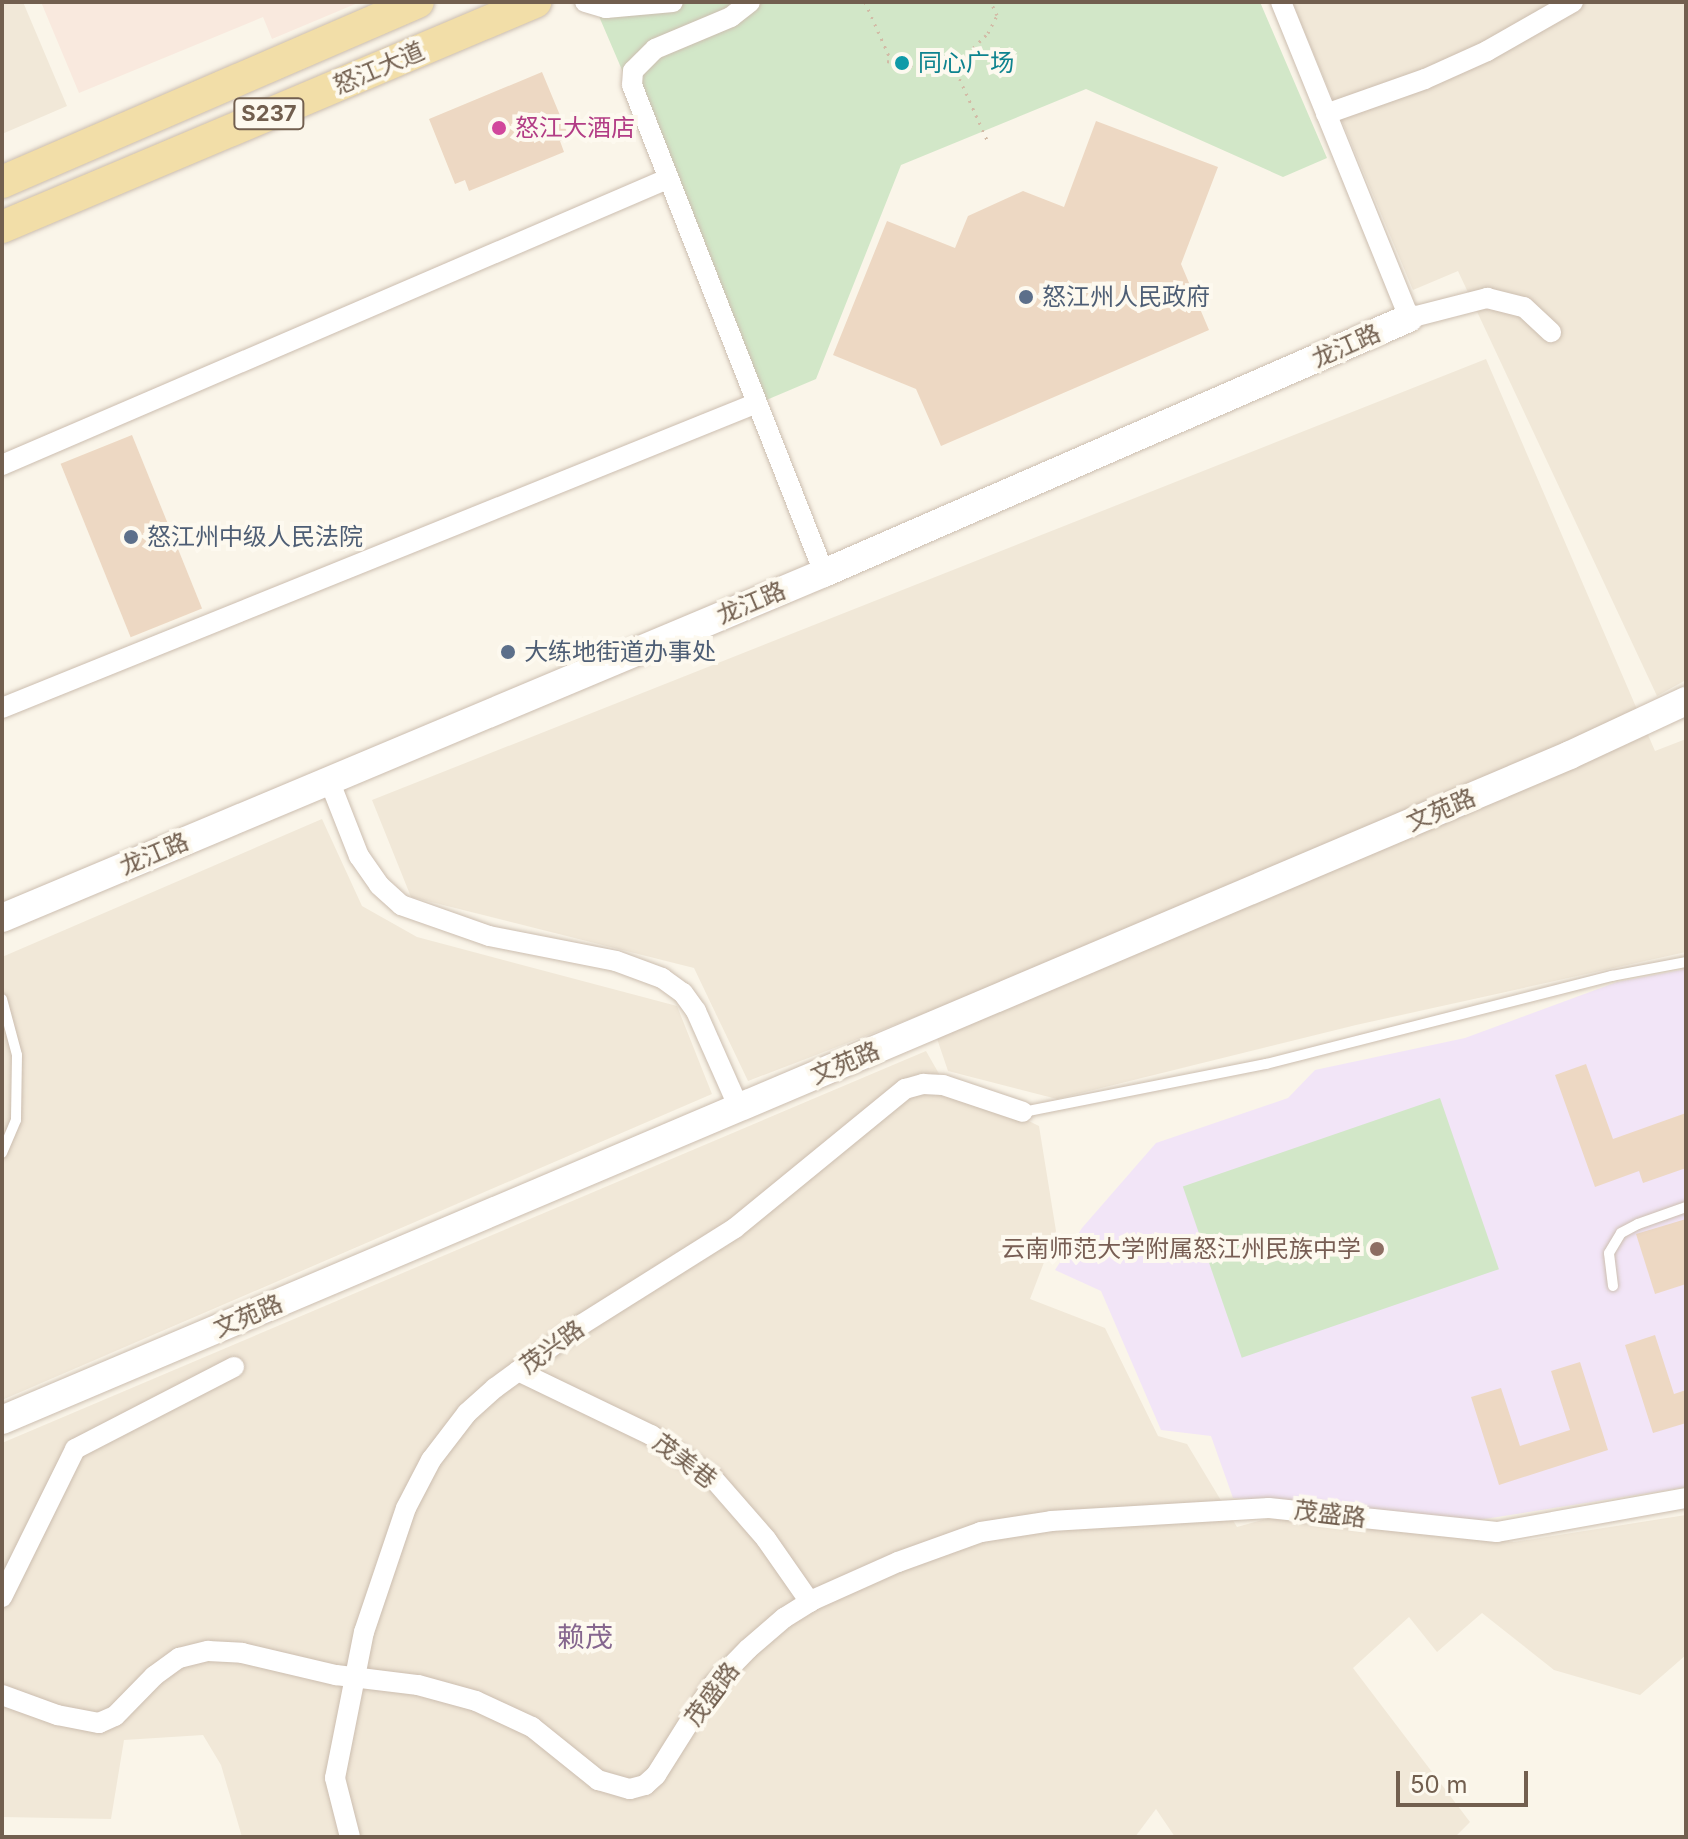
<!DOCTYPE html>
<html>
<head>
<meta charset="utf-8">
<style>
	body { margin:0 }
	#map { position:relative; width:1688px; height:1839px; overflow:hidden; background:#faf5e9; font-family:Inter,"Noto Sans SC",sans-serif }
	div>[style] { position:absolute }
	.residential>* { inset:0; background:#f1e8d8 }
	.commercial>* { inset:0; background:#f9e9de }
	.education>* { inset:0; background:#f2e5f7 }
	.green>* { inset:0; background:#d2e7c8; transform-origin:0 0 }
	.building>* { inset:0; background:#edd8c3; transform-origin:0 0 }
	.path>* { height:3px; margin-top:-1.5px; transform-origin:0; background:repeating-linear-gradient(90deg,#d2bba6 0 2px,transparent 0 8px) }
	.roads { filter:drop-shadow(0 0 2px #ccbeb0) drop-shadow(0 0 2px #ccbeb0) }
	.lane>* { height:10px; margin:-5px; padding:0 5px; transform-origin:5px; border-radius:5px; background:#fff }
	.street>* { height:20px; margin:-10px; padding:0 10px; transform-origin:10px; border-radius:10px; background:#fff }
	.secondary>* { height:28px; margin:-14px; padding:0 14px; transform-origin:14px; border-radius:14px; background:#fff }
	.primary>* { height:32px; margin:-16px; padding:0 16px; transform-origin:16px; border-radius:16px; background:#f2dea8 }
	.dots>* { width:22px; height:22px; translate:-50% -50%; box-sizing:border-box; border:4px solid #fdf9ef; border-radius:50% }
	span { translate:-50% -50%; white-space:nowrap; text-align:center; line-height:1.15; -webkit-text-stroke:8px #fdf9ef; paint-order:stroke }
	.shield-label span { padding:2px 6px; background:#fdf9ef; border:2px solid; border-radius:6px; -webkit-text-stroke-width:0 }
	.shield-label { font-size:22px; color:#725f4f; font-weight:700 }
	.culture-label { font-size:24px; color:#0d838f }
	.left { translate:0 -50%; text-align:left }
	.street-label { font-size:24px; color:#725f4f }
	.hotel-label { font-size:24px; color:#b23c85 }
	.service-label { font-size:24px; color:#4e5e75 }
	.education-label { font-size:24px; color:#785e54 }
	.right { translate:-100% -50%; text-align:right }
	.quarter-label { font-size:28px; color:#85668e }
	.frame { position:absolute; inset:0; border:4px solid #725f4f; pointer-events:none }
	.scale { position:absolute; left:1396px; top:1771px; width:132px; height:36px; box-sizing:border-box; border:4px solid #725f4f; border-top:0; padding-left:10px; font-size:24px; line-height:28px; white-space:nowrap; color:#725f4f; -webkit-text-stroke:6px #fdf9ef; paint-order:stroke }
</style>
</head>
<body>
<div id="map">
	<div class="residential">
		<i style="clip-path:polygon(2px 2px,23px 2px,67px 106px,2px 134px)"></i>
		<i style="clip-path:polygon(1292px 2px,1686px 2px,1686px 680px,1657px 696px,1458px 271px,1413px 290px)"></i>
		<i style="clip-path:polygon(1486px 359px,1655px 751px,1686px 739px,1686px 952px,1356px 1025px,1057px 1099px,948px 1071px,928px 1012px,748px 1081px,694px 968px,411px 897px,372px 800px)"></i>
		<i style="clip-path:polygon(322px 819px,362px 906px,417px 937px,677px 1006px,712px 1094px,2px 1400px,2px 957px)"></i>
		<i style="clip-path:polygon(926px 1051px,942px 1079px,1039px 1126px,1056px 1231px,1030px 1299px,1105px 1328px,1158px 1436px,1187px 1444px,1237px 1527px,1284px 1514px,1514px 1542px,1686px 1515px,1686px 1655px,1640px 1695px,1554px 1670px,1482px 1613px,1437px 1652px,1409px 1617px,1353px 1668px,1470px 1822px,1455px 1837px,1175px 1837px,1156px 1809px,1135px 1837px,242px 1837px,221px 1765px,203px 1735px,124px 1740px,111px 1819px,2px 1817px,2px 1443px)"></i>
	</div>
	<div class="commercial">
		<i style="clip-path:polygon(41px 2px,360px 2px,272px 39px,263px 17px,79px 93px)"></i>
	</div>
	<div class="education">
		<i style="clip-path:polygon(1686px 969px,1686px 1487px,1478px 1520px,1233px 1498px,1211px 1436px,1161px 1430px,1101px 1291px,1055px 1270px,1082px 1228px,1156px 1143px,1288px 1098px,1315px 1070px,1465px 1038px,1617px 982px)"></i>
	</div>
	<div class="green">
		<i style="clip-path:polygon(606px 2px,1260px 2px,1327px 158px,1283px 177px,1086px 89px,901px 165px,816px 379px,764px 401px,595px 7px)"></i>
		<i style="left:1440px;top:1098px;width:181px;height:272px;rotate:71deg"></i>
	</div>
	<div class="building">
		<i style="clip-path:polygon(542px 72px,569px 137px,560px 141px,564px 152px,469px 191px,465px 180px,455px 184px,429px 119px)"></i>
		<i style="clip-path:polygon(1096px 121px,1218px 167px,1181px 264px,1209px 330px,941px 446px,916px 389px,833px 355px,887px 221px,955px 248px,968px 216px,1023px 191px,1064px 207px)"></i>
		<i style="left:132px;top:435px;width:187px;height:77px;rotate:68deg"></i>
		<i style="clip-path:polygon(1586px 1064px,1613px 1139px,1686px 1113px,1686px 1168px,1643px 1183px,1639px 1171px,1595px 1187px,1555px 1075px)"></i>
		<i style="clip-path:polygon(1686px 1219px,1686px 1284px,1655px 1294px,1636px 1234px)"></i>
		<i style="clip-path:polygon(1655px 1335px,1674px 1394px,1686px 1390px,1686px 1423px,1653px 1433px,1625px 1345px)"></i>
		<i style="clip-path:polygon(1580px 1362px,1608px 1450px,1499px 1485px,1471px 1397px,1501px 1388px,1520px 1446px,1570px 1430px,1551px 1371px)"></i>
	</div>
	<div class="path">
		<i style="left:865px;top:2px;width:59px;rotate:66deg"></i>
		<i style="left:887px;top:61px;width:41px;rotate:12.7deg"></i>
		<i style="left:927px;top:70px;width:37px;rotate:-17deg"></i>
		<i style="left:962px;top:59px;width:37px;rotate:-45deg"></i>
		<i style="left:988px;top:33px;width:20px;rotate:-63deg"></i>
		<i style="left:997px;top:15px;width:14px;rotate:-115deg"></i>
		<i style="left:953px;top:64px;width:85px;rotate:65.8deg"></i>
	</div>
	<div class="roads">
		<div class="lane">
			<i style="left:2px;top:999px;width:58px;rotate:75deg"></i>
			<i style="left:17px;top:1055px;width:65px;rotate:90.9deg"></i>
			<i style="left:16px;top:1120px;width:36px;rotate:113deg"></i>
			<i style="left:1023px;top:1112px;width:248px;rotate:-11.2deg"></i>
			<i style="left:1266px;top:1064px;width:357px;rotate:-14.3deg"></i>
			<i style="left:1612px;top:976px;width:75px;rotate:-10.7deg"></i>
			<i style="left:1613px;top:1286px;width:33px;rotate:-97deg"></i>
			<i style="left:1609px;top:1253px;width:23px;rotate:-59deg"></i>
			<i style="left:1621px;top:1233px;width:19px;rotate:-28deg"></i>
			<i style="left:1638px;top:1224px;width:51px;rotate:-19.5deg"></i>
		</div>
		<div class="street">
			<i style="left:585px;top:2px;width:22px;rotate:16deg"></i>
			<i style="left:606px;top:8px;width:67px;rotate:-5.1deg"></i>
			<i style="left:750px;top:2px;width:24px;rotate:142deg"></i>
			<i style="left:731px;top:17px;width:82px;rotate:157.2deg"></i>
			<i style="left:655px;top:49px;width:31px;rotate:135deg"></i>
			<i style="left:633px;top:71px;width:14px;rotate:94deg"></i>
			<i style="left:632px;top:85px;width:524px;rotate:68.52deg"></i>
			<i style="left:1281px;top:2px;width:341px;rotate:67.9deg"></i>
			<i style="left:1409px;top:318px;width:81px;rotate:-14.4deg"></i>
			<i style="left:1487px;top:298px;width:38px;rotate:14deg"></i>
			<i style="left:1524px;top:307px;width:37px;rotate:43deg"></i>
			<i style="left:1326px;top:114px;width:105px;rotate:-19.5deg"></i>
			<i style="left:1425px;top:79px;width:68px;rotate:-24.3deg"></i>
			<i style="left:1487px;top:51px;width:99px;rotate:-29.7deg"></i>
			<i style="left:2px;top:465px;width:724px;rotate:-23.27deg"></i>
			<i style="left:2px;top:708px;width:814px;rotate:-22deg"></i>
			<i style="left:329px;top:780px;width:82px;rotate:68.5deg"></i>
			<i style="left:359px;top:856px;width:35px;rotate:55deg"></i>
			<i style="left:379px;top:885px;width:30px;rotate:42deg"></i>
			<i style="left:401px;top:905px;width:93px;rotate:19.4deg"></i>
			<i style="left:489px;top:936px;width:129px;rotate:11.1deg"></i>
			<i style="left:616px;top:961px;width:49px;rotate:20.3deg"></i>
			<i style="left:662px;top:978px;width:26px;rotate:36deg"></i>
			<i style="left:683px;top:993px;width:22px;rotate:54deg"></i>
			<i style="left:696px;top:1011px;width:106px;rotate:66.1deg"></i>
			<i style="left:518px;top:1371px;width:148px;rotate:25.7deg"></i>
			<i style="left:651px;top:1435px;width:74px;rotate:34.5deg"></i>
			<i style="left:712px;top:1477px;width:82px;rotate:48.9deg"></i>
			<i style="left:766px;top:1539px;width:77px;rotate:55.1deg"></i>
			<i style="left:2px;top:1597px;width:165px;rotate:-63.7deg"></i>
			<i style="left:75px;top:1449px;width:179px;rotate:-27.3deg"></i>
			<i style="left:2px;top:1695px;width:59px;rotate:20deg"></i>
			<i style="left:57px;top:1715px;width:43px;rotate:10.8deg"></i>
			<i style="left:99px;top:1723px;width:17px;rotate:-24deg"></i>
			<i style="left:115px;top:1716px;width:56px;rotate:-45.7deg"></i>
			<i style="left:154px;top:1676px;width:31px;rotate:-36deg"></i>
			<i style="left:179px;top:1658px;width:30px;rotate:-14deg"></i>
			<i style="left:208px;top:1651px;width:34px;rotate:3deg"></i>
			<i style="left:242px;top:1653px;width:97px;rotate:13.2deg"></i>
			<i style="left:336px;top:1675px;width:83px;rotate:7deg"></i>
			<i style="left:418px;top:1685px;width:60px;rotate:15.4deg"></i>
			<i style="left:476px;top:1701px;width:62px;rotate:24.9deg"></i>
			<i style="left:532px;top:1727px;width:85px;rotate:38.8deg"></i>
			<i style="left:598px;top:1780px;width:33px;rotate:16deg"></i>
			<i style="left:630px;top:1789px;width:16px;rotate:-15deg"></i>
			<i style="left:645px;top:1785px;width:15px;rotate:-42deg"></i>
			<i style="left:656px;top:1775px;width:105px;rotate:-57.8deg"></i>
			<i style="left:712px;top:1686px;width:52px;rotate:-45.8deg"></i>
			<i style="left:748px;top:1649px;width:48px;rotate:-40.7deg"></i>
			<i style="left:784px;top:1618px;width:36px;rotate:-32deg"></i>
			<i style="left:815px;top:1599px;width:91px;rotate:-24deg"></i>
			<i style="left:898px;top:1562px;width:88px;rotate:-19.9deg"></i>
			<i style="left:981px;top:1532px;width:71px;rotate:-8.9deg"></i>
			<i style="left:1051px;top:1521px;width:218px;rotate:-3.4deg"></i>
			<i style="left:1269px;top:1508px;width:229px;rotate:6deg"></i>
			<i style="left:1497px;top:1532px;width:192px;rotate:-10.2deg"></i>
			<i style="left:350px;top:1837px;width:61px;rotate:-104.3deg"></i>
			<i style="left:335px;top:1778px;width:149px;rotate:-78.8deg"></i>
			<i style="left:364px;top:1632px;width:131px;rotate:-71.3deg"></i>
			<i style="left:406px;top:1508px;width:54px;rotate:-62.5deg"></i>
			<i style="left:431px;top:1460px;width:59px;rotate:-52.5deg"></i>
			<i style="left:467px;top:1413px;width:38px;rotate:-42deg"></i>
			<i style="left:495px;top:1388px;width:107px;rotate:-36.2deg"></i>
			<i style="left:581px;top:1325px;width:182px;rotate:-32.2deg"></i>
			<i style="left:735px;top:1228px;width:220px;rotate:-39.3deg"></i>
			<i style="left:905px;top:1089px;width:19px;rotate:-16deg"></i>
			<i style="left:923px;top:1084px;width:20px;rotate:3deg"></i>
			<i style="left:943px;top:1085px;width:84px;rotate:18.6deg"></i>
		</div>
		<div class="secondary">
			<i style="left:2px;top:918px;width:891px;rotate:-22.77deg"></i>
			<i style="left:824px;top:573px;width:638px;rotate:-23.55deg"></i>
			<i style="left:2px;top:1420px;width:1703px;rotate:-22.98deg"></i>
			<i style="left:1570px;top:755px;width:128px;rotate:-25deg"></i>
		</div>
		<div class="primary">
			<i style="left:2px;top:182px;width:453px;rotate:-23.4deg"></i>
			<i style="left:2px;top:227px;width:579px;rotate:-22.89deg"></i>
		</div>
	</div>
	<div class="dots">
		<i style="left:902px;top:63px;background:#0f9aa8"></i>
		<i style="left:499px;top:128px;background:#d1479c"></i>
		<i style="left:1026px;top:297px;background:#5c6f8a"></i>
		<i style="left:131px;top:537px;background:#5c6f8a"></i>
		<i style="left:508px;top:652px;background:#5c6f8a"></i>
		<i style="left:1377px;top:1249px;background:#8d6e63"></i>
	</div>
	<div class="shield-label">
		<span style="left:269px;top:114px">S237</span>
	</div>
	<div class="culture-label">
		<span class="left" style="left:918px;top:63px">同心广场</span>
	</div>
	<div class="street-label">
		<span style="left:379px;top:68px;rotate:-23deg">怒江大道</span>
		<span style="left:1346px;top:346px;rotate:-24deg">龙江路</span>
		<span style="left:751px;top:603px;rotate:-23deg">龙江路</span>
		<span style="left:1441px;top:810px;rotate:-23deg">文苑路</span>
		<span style="left:154px;top:854px;rotate:-23deg">龙江路</span>
		<span style="left:845px;top:1063px;rotate:-23deg">文苑路</span>
		<span style="left:248px;top:1316px;rotate:-23deg">文苑路</span>
		<span style="left:552px;top:1347px;rotate:-36deg">茂兴路</span>
		<span style="left:685px;top:1461px;rotate:37deg">茂美巷</span>
		<span style="left:1330px;top:1514px;rotate:7deg">茂盛路</span>
		<span style="left:712px;top:1694px;rotate:-53deg">茂盛路</span>
	</div>
	<div class="hotel-label">
		<span class="left" style="left:515px;top:128px">怒江大酒店</span>
	</div>
	<div class="service-label">
		<span class="left" style="left:1042px;top:297px">怒江州人民政府</span>
		<span class="left" style="left:147px;top:537px">怒江州中级人民法院</span>
		<span class="left" style="left:524px;top:652px">大练地街道办事处</span>
	</div>
	<div class="education-label">
		<span class="right" style="left:1361px;top:1249px">云南师范大学附属怒江州民族中学</span>
	</div>
	<div class="quarter-label">
		<span style="left:585px;top:1637px">赖茂</span>
	</div>
	<div class="frame"></div>
	<div class="scale">50 m</div>
</div>
</body>
</html>
